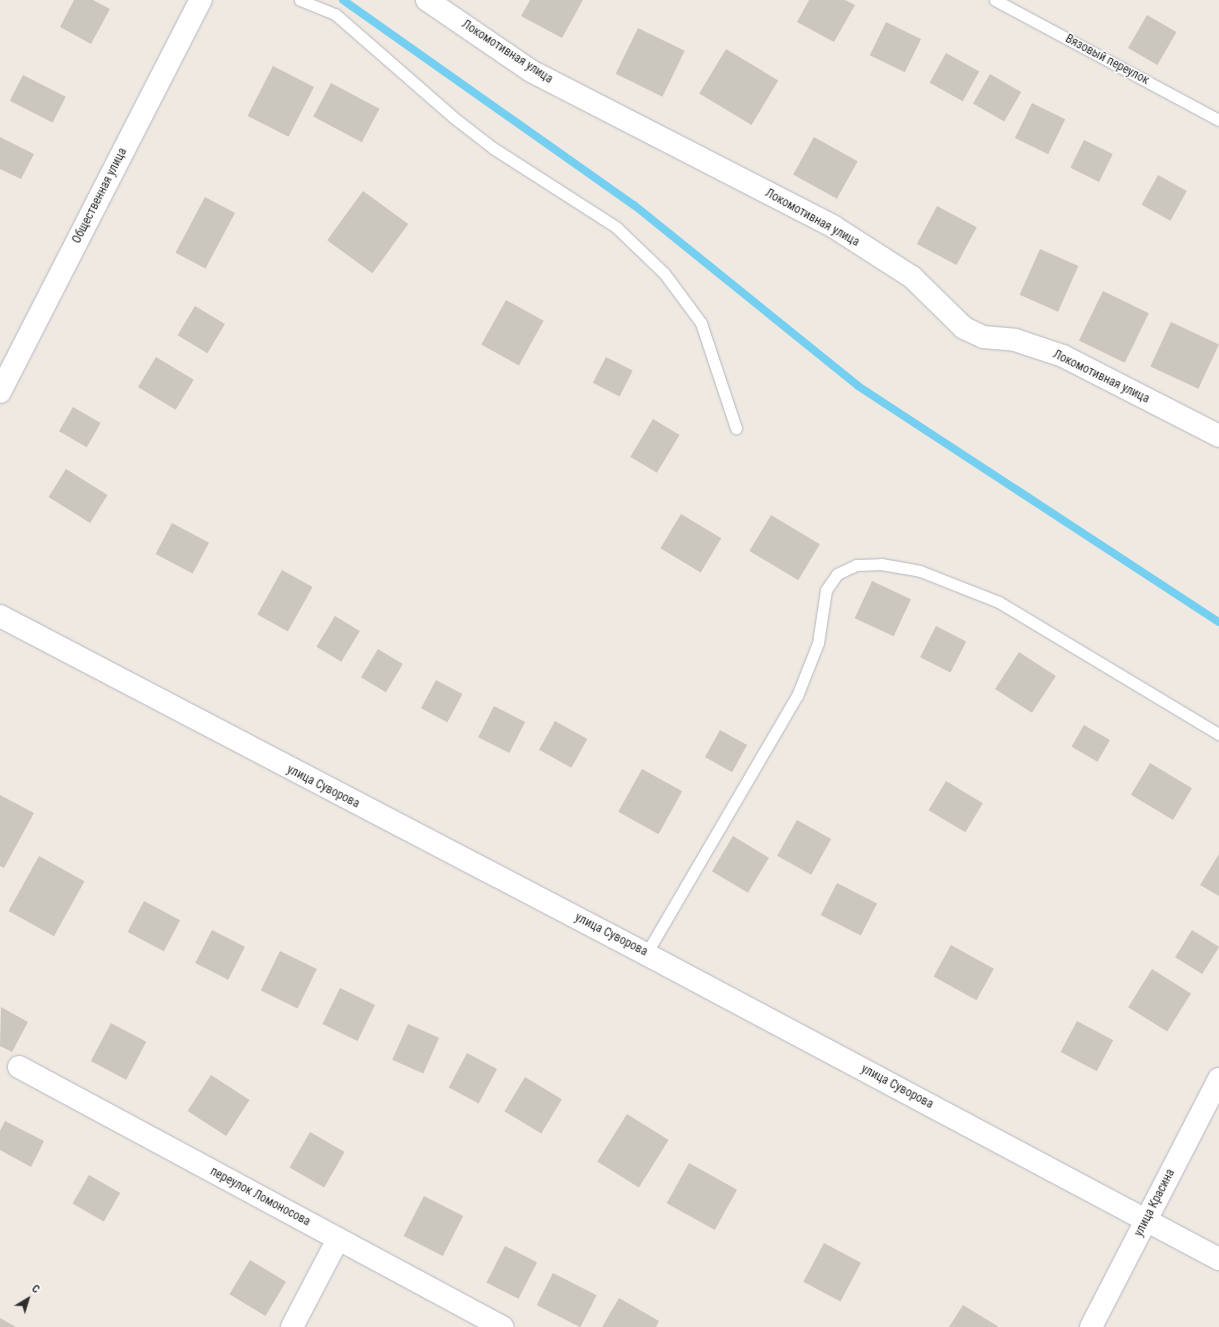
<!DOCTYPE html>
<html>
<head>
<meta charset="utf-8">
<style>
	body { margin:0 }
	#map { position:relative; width:1219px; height:1327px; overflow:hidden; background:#efe9e1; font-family:"Roboto Condensed",sans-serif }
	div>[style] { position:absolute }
	.stream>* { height:8px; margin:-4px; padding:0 4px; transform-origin:4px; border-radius:4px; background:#75cff0 }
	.building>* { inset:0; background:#cbc7bf; transform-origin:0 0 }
	.roads { filter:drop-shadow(0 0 1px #b4b7c1) drop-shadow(0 0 1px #b4b7c1) }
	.service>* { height:11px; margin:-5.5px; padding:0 5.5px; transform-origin:5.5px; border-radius:5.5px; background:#fff }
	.minor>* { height:22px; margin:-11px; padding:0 11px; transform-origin:11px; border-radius:11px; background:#fff }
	span { translate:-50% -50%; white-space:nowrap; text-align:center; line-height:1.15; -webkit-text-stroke:3px #fff; paint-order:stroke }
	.street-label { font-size:12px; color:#2e2e2e }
	.north { position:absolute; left:8px; top:1279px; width:40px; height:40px; -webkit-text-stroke:3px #fff; paint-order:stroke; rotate:38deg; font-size:11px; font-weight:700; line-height:16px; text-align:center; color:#2e2e2e }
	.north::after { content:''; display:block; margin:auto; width:14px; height:18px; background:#2e2e2e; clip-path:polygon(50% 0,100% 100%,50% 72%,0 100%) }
</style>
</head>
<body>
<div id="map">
	<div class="stream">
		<i style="left:343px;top:0;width:356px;rotate:35.2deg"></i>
		<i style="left:634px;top:205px;width:288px;rotate:38.9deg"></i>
		<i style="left:858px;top:386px;width:431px;rotate:33.2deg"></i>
	</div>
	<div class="building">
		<i style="clip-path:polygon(74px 0,93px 0,110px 9px,91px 44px,60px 27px)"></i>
		<i style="clip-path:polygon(530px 0,583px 0,562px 38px,521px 16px)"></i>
		<i style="clip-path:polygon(809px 0,845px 0,855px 5px,834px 42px,797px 22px)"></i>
		<i style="left:1147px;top:15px;width:34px;height:38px;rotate:30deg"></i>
		<i style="left:886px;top:22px;width:39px;height:37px;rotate:26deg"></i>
		<i style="left:638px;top:28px;width:52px;height:51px;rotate:26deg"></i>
		<i style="left:726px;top:49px;width:61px;height:52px;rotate:31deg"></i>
		<i style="left:946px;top:53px;width:38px;height:34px;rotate:29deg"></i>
		<i style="left:273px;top:66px;width:46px;height:56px;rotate:27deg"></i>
		<i style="left:990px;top:74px;width:36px;height:34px;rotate:30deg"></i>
		<i style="left:23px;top:75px;width:48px;height:29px;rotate:27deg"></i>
		<i style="left:331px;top:83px;width:55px;height:38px;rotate:28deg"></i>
		<i style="left:1032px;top:103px;width:37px;height:39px;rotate:26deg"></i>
		<i style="clip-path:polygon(0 137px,34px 154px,21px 179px,0 169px)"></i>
		<i style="left:814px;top:137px;width:50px;height:43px;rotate:29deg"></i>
		<i style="left:1084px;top:140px;width:32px;height:31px;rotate:26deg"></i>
		<i style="left:1158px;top:175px;width:33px;height:34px;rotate:29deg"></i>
		<i style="left:363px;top:191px;width:56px;height:61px;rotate:36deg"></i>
		<i style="left:205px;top:197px;width:34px;height:63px;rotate:28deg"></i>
		<i style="left:937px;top:206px;width:45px;height:43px;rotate:28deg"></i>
		<i style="left:1040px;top:249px;width:42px;height:50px;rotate:24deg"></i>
		<i style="left:1103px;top:291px;width:51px;height:55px;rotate:26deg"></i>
		<i style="left:506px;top:300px;width:43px;height:51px;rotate:29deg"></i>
		<i style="left:195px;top:306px;width:35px;height:34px;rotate:31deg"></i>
		<i style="left:1171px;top:322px;width:53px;height:49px;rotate:25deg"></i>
		<i style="left:156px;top:357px;width:44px;height:35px;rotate:31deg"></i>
		<i style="left:606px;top:357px;width:30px;height:29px;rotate:27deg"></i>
		<i style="left:73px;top:407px;width:32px;height:28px;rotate:30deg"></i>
		<i style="left:653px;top:419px;width:31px;height:44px;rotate:31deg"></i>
		<i style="left:66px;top:469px;width:49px;height:33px;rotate:32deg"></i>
		<i style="left:681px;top:514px;width:47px;height:40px;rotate:31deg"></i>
		<i style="left:771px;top:515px;width:57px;height:42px;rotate:31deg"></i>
		<i style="left:172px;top:523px;width:42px;height:35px;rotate:28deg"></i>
		<i style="left:282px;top:570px;width:35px;height:51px;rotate:29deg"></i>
		<i style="left:872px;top:581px;width:43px;height:41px;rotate:25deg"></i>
		<i style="left:335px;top:616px;width:29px;height:36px;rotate:31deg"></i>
		<i style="left:936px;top:626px;width:34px;height:35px;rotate:27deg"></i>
		<i style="left:378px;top:649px;width:29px;height:33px;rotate:31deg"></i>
		<i style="left:1019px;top:652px;width:44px;height:44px;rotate:33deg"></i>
		<i style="left:436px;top:680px;width:30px;height:32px;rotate:28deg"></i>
		<i style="left:494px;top:706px;width:35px;height:35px;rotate:27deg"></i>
		<i style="left:555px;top:721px;width:37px;height:33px;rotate:29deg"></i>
		<i style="left:1084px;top:725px;width:30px;height:25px;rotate:30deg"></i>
		<i style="left:720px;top:730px;width:31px;height:31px;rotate:29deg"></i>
		<i style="left:1150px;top:763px;width:49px;height:37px;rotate:31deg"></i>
		<i style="left:642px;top:769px;width:46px;height:49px;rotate:29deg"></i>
		<i style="left:946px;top:781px;width:43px;height:34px;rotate:31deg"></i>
		<i style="clip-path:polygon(0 795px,34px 813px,4px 868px,0 866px)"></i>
		<i style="left:797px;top:820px;width:39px;height:41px;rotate:29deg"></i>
		<i style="left:733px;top:836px;width:42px;height:41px;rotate:31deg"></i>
		<i style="clip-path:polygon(1219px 854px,1219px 896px,1200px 885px)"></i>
		<i style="left:39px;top:856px;width:52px;height:63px;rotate:29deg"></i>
		<i style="left:837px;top:883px;width:45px;height:36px;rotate:27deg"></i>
		<i style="left:144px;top:901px;width:41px;height:35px;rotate:28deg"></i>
		<i style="left:212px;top:930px;width:37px;height:37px;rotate:27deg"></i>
		<i style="left:1192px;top:930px;width:32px;height:32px;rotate:32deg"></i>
		<i style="left:951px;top:945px;width:49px;height:36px;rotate:29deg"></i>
		<i style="left:280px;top:951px;width:41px;height:44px;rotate:26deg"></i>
		<i style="left:1152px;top:969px;width:46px;height:45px;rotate:32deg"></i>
		<i style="left:340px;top:988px;width:39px;height:40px;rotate:26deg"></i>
		<i style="clip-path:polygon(1px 1007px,28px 1022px,12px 1052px,0 1046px)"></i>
		<i style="left:1077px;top:1021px;width:41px;height:35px;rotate:28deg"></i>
		<i style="left:111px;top:1023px;width:40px;height:43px;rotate:28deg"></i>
		<i style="left:408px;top:1024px;width:34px;height:39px;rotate:24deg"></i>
		<i style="left:467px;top:1053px;width:34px;height:39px;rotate:28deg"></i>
		<i style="left:211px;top:1075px;width:46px;height:43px;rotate:33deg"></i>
		<i style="left:525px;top:1077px;width:43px;height:40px;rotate:31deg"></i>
		<i style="left:627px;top:1114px;width:49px;height:56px;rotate:32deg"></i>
		<i style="clip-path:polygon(5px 1121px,44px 1141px,31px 1167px,0 1150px,0 1131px)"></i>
		<i style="left:310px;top:1132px;width:40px;height:41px;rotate:30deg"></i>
		<i style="left:689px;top:1163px;width:55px;height:46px;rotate:29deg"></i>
		<i style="left:89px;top:1175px;width:36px;height:33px;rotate:30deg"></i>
		<i style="left:424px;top:1196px;width:44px;height:45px;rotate:27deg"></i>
		<i style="left:824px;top:1243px;width:42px;height:44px;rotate:28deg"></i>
		<i style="left:505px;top:1246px;width:36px;height:41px;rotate:27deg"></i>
		<i style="left:250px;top:1260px;width:42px;height:40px;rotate:31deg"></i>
		<i style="left:553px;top:1273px;width:49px;height:36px;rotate:27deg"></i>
		<i style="clip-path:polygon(619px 1298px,659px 1321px,656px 1327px,602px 1327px)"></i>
		<i style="clip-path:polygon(963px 1305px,999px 1327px,949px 1327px)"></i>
		<i style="clip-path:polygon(0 1318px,16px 1327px,0 1327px)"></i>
	</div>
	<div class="roads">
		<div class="service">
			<i style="left:300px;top:0;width:38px;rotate:22deg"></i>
			<i style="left:335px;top:14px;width:157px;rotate:41.1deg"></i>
			<i style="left:453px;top:117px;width:51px;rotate:37.8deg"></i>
			<i style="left:493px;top:148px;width:146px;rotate:32.7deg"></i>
			<i style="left:616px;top:227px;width:66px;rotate:43.8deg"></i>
			<i style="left:664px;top:273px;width:62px;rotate:53.5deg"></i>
			<i style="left:701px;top:323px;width:111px;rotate:71.6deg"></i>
			<i style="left:995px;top:0;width:254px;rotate:28.2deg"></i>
			<i style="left:646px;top:954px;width:299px;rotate:-59.7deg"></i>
			<i style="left:797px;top:696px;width:57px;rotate:-68.4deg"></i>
			<i style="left:818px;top:643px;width:54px;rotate:-81.4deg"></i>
			<i style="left:826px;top:590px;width:19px;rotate:-55deg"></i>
			<i style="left:837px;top:574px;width:21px;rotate:-25deg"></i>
			<i style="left:856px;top:565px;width:25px;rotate:-2deg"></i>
			<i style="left:881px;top:564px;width:40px;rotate:10deg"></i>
			<i style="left:920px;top:571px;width:85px;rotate:21.4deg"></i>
			<i style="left:999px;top:602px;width:257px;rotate:31deg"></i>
		</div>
		<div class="minor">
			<i style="left:427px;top:0;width:126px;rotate:34.3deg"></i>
			<i style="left:531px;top:71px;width:341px;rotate:27.2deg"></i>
			<i style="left:834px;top:227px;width:93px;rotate:32.7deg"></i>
			<i style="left:912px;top:277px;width:73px;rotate:44.4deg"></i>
			<i style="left:964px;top:328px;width:21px;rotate:25deg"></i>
			<i style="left:983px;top:337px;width:32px;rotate:5deg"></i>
			<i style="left:1015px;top:340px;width:51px;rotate:18.4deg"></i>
			<i style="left:1063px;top:356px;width:175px;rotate:27.1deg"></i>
			<i style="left:0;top:392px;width:441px;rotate:-62.9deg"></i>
			<i style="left:0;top:616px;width:729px;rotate:27.62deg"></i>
			<i style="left:646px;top:954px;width:649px;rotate:28.03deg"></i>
			<i style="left:19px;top:1067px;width:549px;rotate:28.29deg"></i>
			<i style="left:292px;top:1327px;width:99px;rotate:-62.4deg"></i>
			<i style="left:1091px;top:1327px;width:279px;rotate:-62.7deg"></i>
		</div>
	</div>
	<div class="street-label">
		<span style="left:507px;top:52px;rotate:33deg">Локомотивная улица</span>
		<span style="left:1107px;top:60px;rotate:28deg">Вязовый переулок</span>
		<span style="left:100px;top:196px;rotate:-63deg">Общественная улица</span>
		<span style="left:812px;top:218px;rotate:29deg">Локомотивная улица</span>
		<span style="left:1101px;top:377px;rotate:26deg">Локомотивная улица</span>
		<span style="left:323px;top:787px;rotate:27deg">улица Суворова</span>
		<span style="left:611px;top:935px;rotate:27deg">улица Суворова</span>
		<span style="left:897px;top:1087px;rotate:28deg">улица Суворова</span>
		<span style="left:260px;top:1197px;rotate:28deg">переулок Ломоносова</span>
		<span style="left:1155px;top:1203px;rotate:-63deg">улица Красина</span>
	</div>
	<div class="north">С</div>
</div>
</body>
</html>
